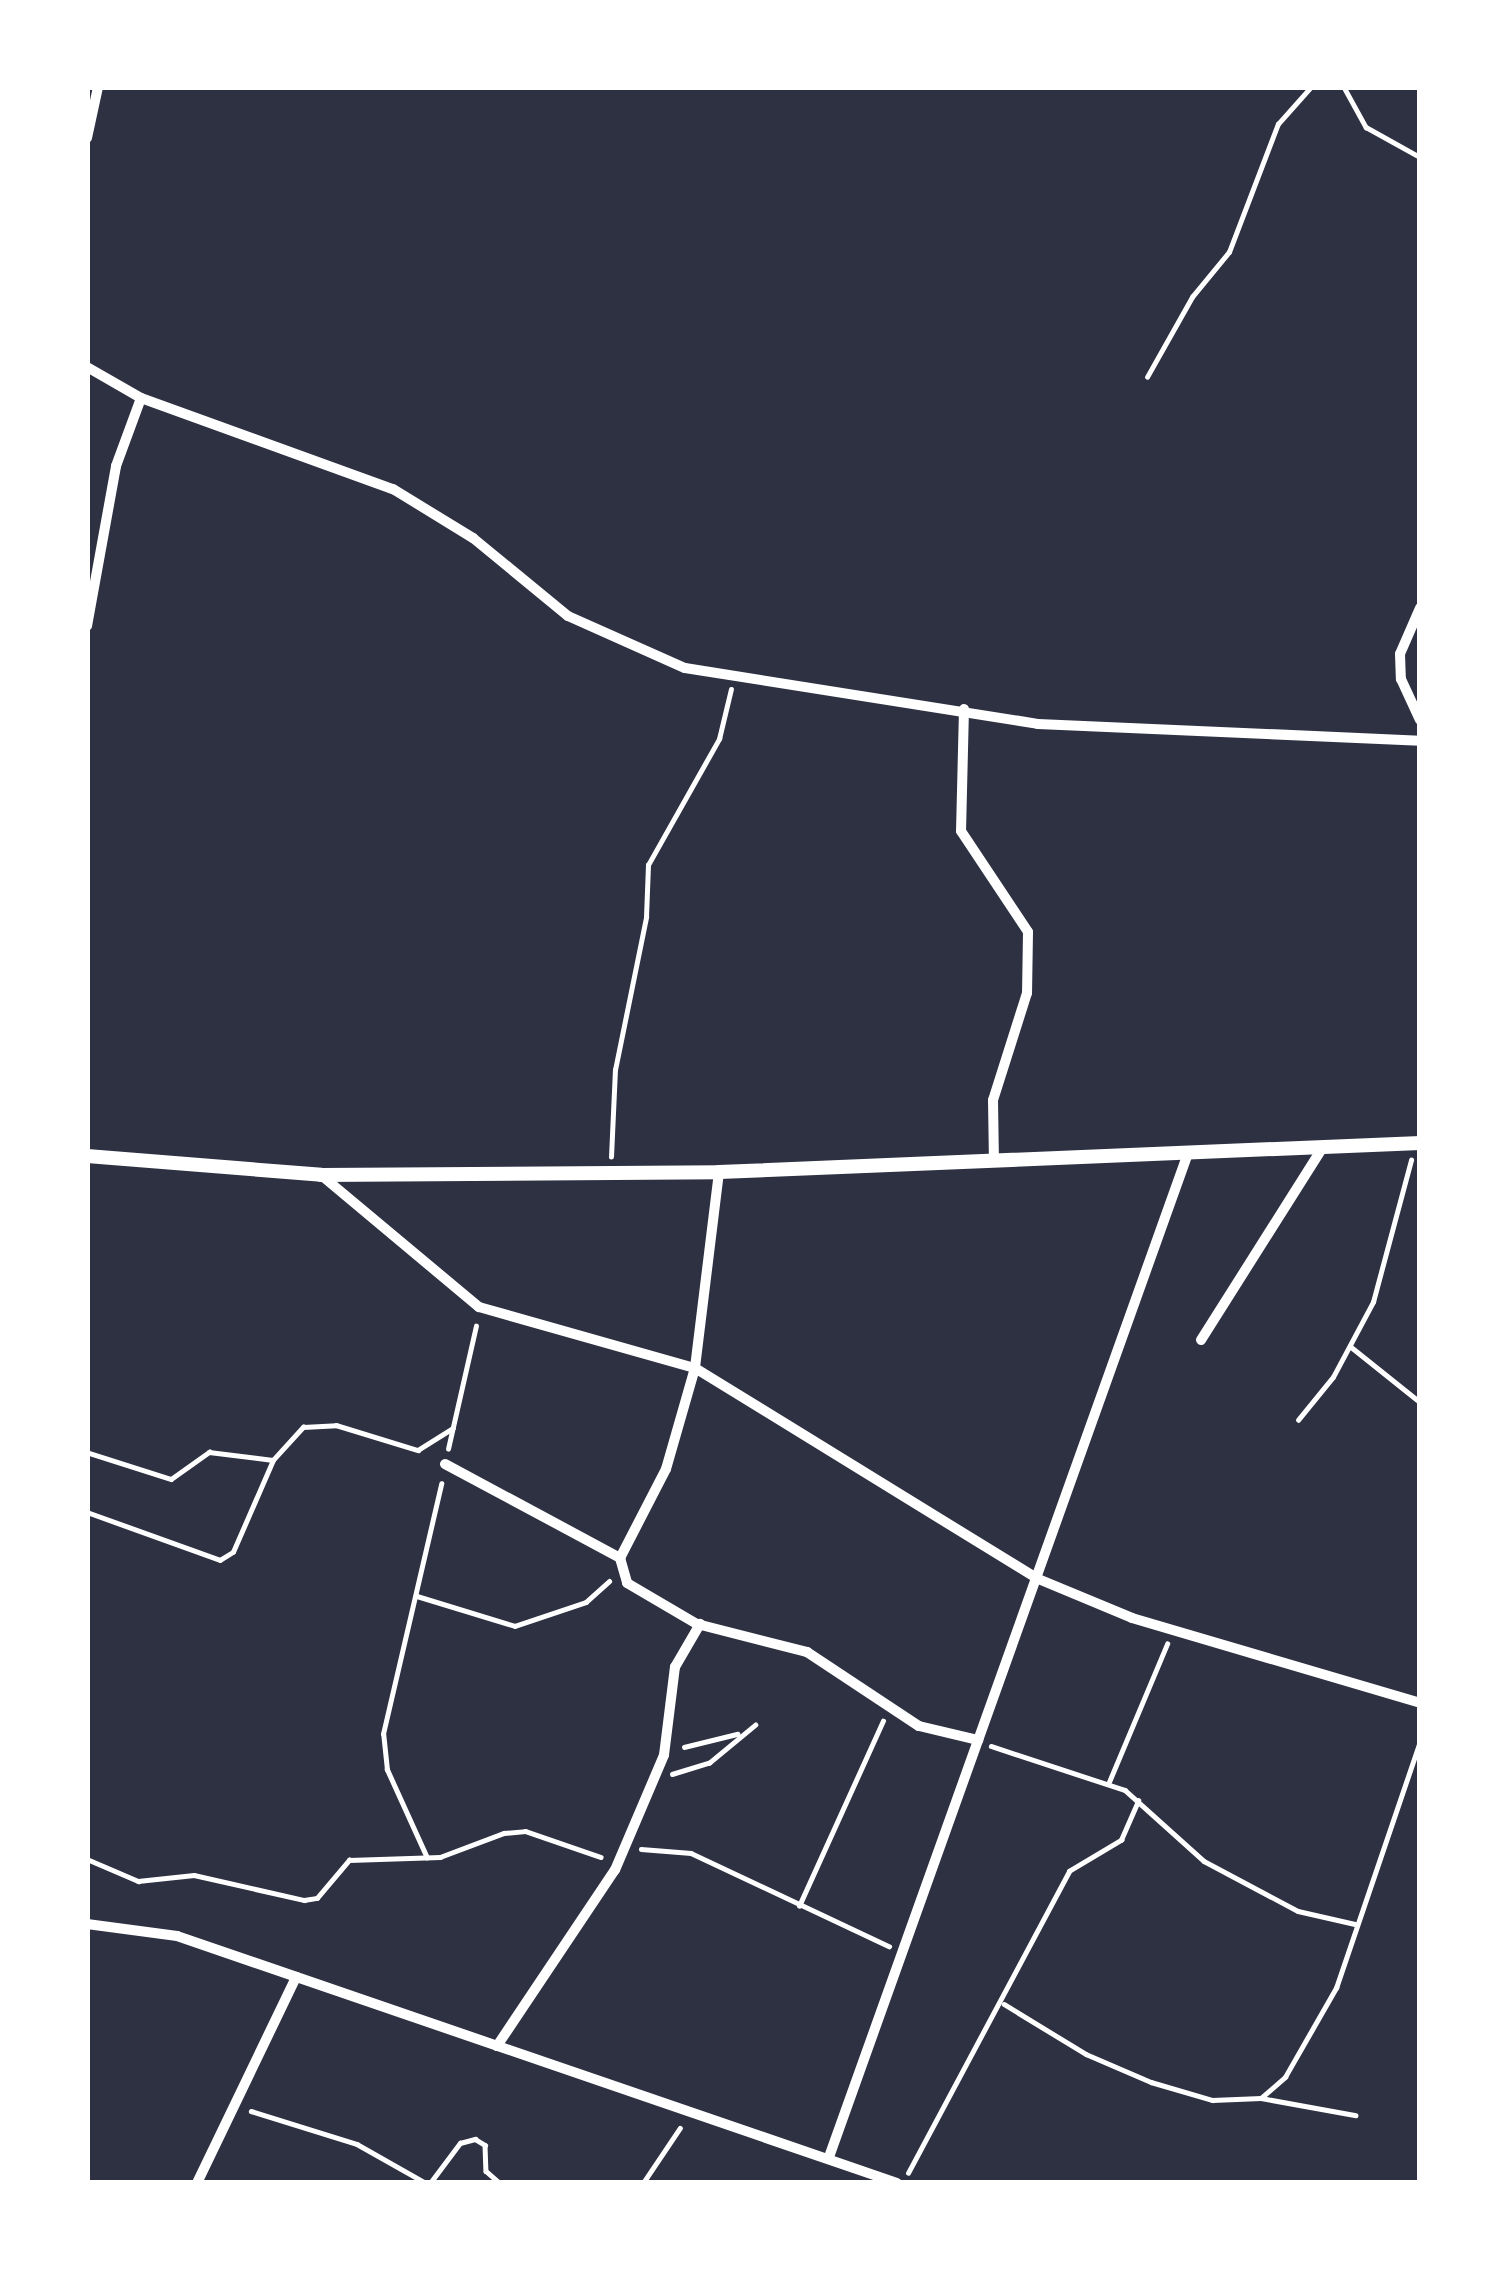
<!DOCTYPE html>
<html>
<head>
<meta charset="utf-8">
<style>
	body { margin:0 }
	#map { position:relative; width:1507px; height:2270px; overflow:hidden; background:#2d3142; font-family:"Libre Baskerville",serif }
	div>[style] { position:absolute }
	.path>* { height:4.5px; margin:-2.25px; padding:0 2.25px; transform-origin:2.25px; border-radius:2.25px; background:#fff }
	.minor>* { height:10px; margin:-5px; padding:0 5px; transform-origin:5px; border-radius:5px; background:#fff }
	.tertiary>* { height:14px; margin:-7px; padding:0 7px; transform-origin:7px; border-radius:7px; background:#fff }
	span { translate:-50% -50%; white-space:nowrap; text-align:center; line-height:1.15; -webkit-text-stroke:12px #fff; paint-order:stroke }
	.frame { position:absolute; inset:0; border:90px solid #fff; pointer-events:none }
</style>
</head>
<body>
<div id="map">
	<div class="path">
		<i style="left:1344px;top:87px;width:46px;rotate:61.2deg"></i>
		<i style="left:1366px;top:127px;width:62px;rotate:29.1deg"></i>
		<i style="left:1147px;top:377px;width:92px;rotate:-60.6deg"></i>
		<i style="left:1192px;top:297px;width:58px;rotate:-50.6deg"></i>
		<i style="left:1229px;top:252px;width:137px;rotate:-69.1deg"></i>
		<i style="left:1278px;top:124px;width:50px;rotate:-48.3deg"></i>
		<i style="left:611px;top:1157px;width:87px;rotate:-87.4deg"></i>
		<i style="left:615px;top:1070px;width:156px;rotate:-78.5deg"></i>
		<i style="left:646px;top:917px;width:52px;rotate:-87.8deg"></i>
		<i style="left:648px;top:865px;width:145px;rotate:-60.6deg"></i>
		<i style="left:719px;top:739px;width:51px;rotate:-76.5deg"></i>
		<i style="left:1350px;top:1346px;width:90px;rotate:38.7deg"></i>
		<i style="left:1298px;top:1420px;width:55px;rotate:-50.9deg"></i>
		<i style="left:1333px;top:1377px;width:85px;rotate:-61.9deg"></i>
		<i style="left:1373px;top:1302px;width:147px;rotate:-75deg"></i>
		<i style="left:448px;top:1449px;width:126px;rotate:-77.2deg"></i>
		<i style="left:89px;top:1453px;width:86px;rotate:17.6deg"></i>
		<i style="left:171px;top:1479px;width:47px;rotate:-35.4deg"></i>
		<i style="left:209px;top:1452px;width:64px;rotate:7.1deg"></i>
		<i style="left:87px;top:1512px;width:141px;rotate:19.8deg"></i>
		<i style="left:220px;top:1560px;width:15px;rotate:-32deg"></i>
		<i style="left:233px;top:1552px;width:100px;rotate:-66.5deg"></i>
		<i style="left:273px;top:1460px;width:45px;rotate:-47.7deg"></i>
		<i style="left:303px;top:1427px;width:33px;rotate:-3deg"></i>
		<i style="left:336px;top:1425px;width:86px;rotate:17deg"></i>
		<i style="left:418px;top:1450px;width:41px;rotate:-32.2deg"></i>
		<i style="left:417px;top:1596px;width:102px;rotate:17deg"></i>
		<i style="left:515px;top:1626px;width:75px;rotate:-18.7deg"></i>
		<i style="left:586px;top:1602px;width:31px;rotate:-42deg"></i>
		<i style="left:991px;top:1746px;width:141px;rotate:18.2deg"></i>
		<i style="left:1125px;top:1790px;width:106px;rotate:41.9deg"></i>
		<i style="left:1204px;top:1861px;width:106px;rotate:28deg"></i>
		<i style="left:1298px;top:1911px;width:58px;rotate:12.8deg"></i>
		<i style="left:684px;top:1747px;width:55px;rotate:-13.8deg"></i>
		<i style="left:672px;top:1774px;width:39px;rotate:-17deg"></i>
		<i style="left:709px;top:1763px;width:60px;rotate:-39.6deg"></i>
		<i style="left:1109px;top:1782px;width:150px;rotate:-67.2deg"></i>
		<i style="left:641px;top:1849px;width:50px;rotate:4.6deg"></i>
		<i style="left:691px;top:1853px;width:219px;rotate:25.2deg"></i>
		<i style="left:427px;top:1858px;width:97px;rotate:-114.4deg"></i>
		<i style="left:387px;top:1770px;width:36px;rotate:-96deg"></i>
		<i style="left:383px;top:1734px;width:257px;rotate:-76.9deg"></i>
		<i style="left:87px;top:1859px;width:56px;rotate:23.3deg"></i>
		<i style="left:138px;top:1881px;width:56px;rotate:-6.1deg"></i>
		<i style="left:194px;top:1875px;width:113px;rotate:12.8deg"></i>
		<i style="left:304px;top:1900px;width:13px;rotate:-9deg"></i>
		<i style="left:317px;top:1898px;width:50px;rotate:-49.9deg"></i>
		<i style="left:349px;top:1860px;width:91px;rotate:-1.9deg"></i>
		<i style="left:440px;top:1857px;width:68px;rotate:-20.6deg"></i>
		<i style="left:504px;top:1833px;width:21px;rotate:-5deg"></i>
		<i style="left:525px;top:1831px;width:80px;rotate:18.9deg"></i>
		<i style="left:799px;top:1906px;width:203px;rotate:-65.6deg"></i>
		<i style="left:1004px;top:2004px;width:96px;rotate:31.4deg"></i>
		<i style="left:1086px;top:2054px;width:71px;rotate:23.3deg"></i>
		<i style="left:1151px;top:2082px;width:64px;rotate:16.4deg"></i>
		<i style="left:1212px;top:2100px;width:49px;rotate:-2.3deg"></i>
		<i style="left:1261px;top:2098px;width:32px;rotate:-41deg"></i>
		<i style="left:1285px;top:2077px;width:103px;rotate:-60.2deg"></i>
		<i style="left:1336px;top:1988px;width:261px;rotate:-71.2deg"></i>
		<i style="left:1261px;top:2098px;width:96px;rotate:10.3deg"></i>
		<i style="left:251px;top:2111px;width:111px;rotate:17.3deg"></i>
		<i style="left:357px;top:2144px;width:79px;rotate:29.5deg"></i>
		<i style="left:908px;top:2173px;width:342px;rotate:-61.9deg"></i>
		<i style="left:1069px;top:1871px;width:61px;rotate:-30.8deg"></i>
		<i style="left:1121px;top:1840px;width:43px;rotate:-66.4deg"></i>
		<i style="left:430px;top:2183px;width:50px;rotate:-53.1deg"></i>
		<i style="left:460px;top:2143px;width:16px;rotate:-15deg"></i>
		<i style="left:475px;top:2139px;width:12px;rotate:31deg"></i>
		<i style="left:485px;top:2145px;width:26px;rotate:88deg"></i>
		<i style="left:486px;top:2171px;width:18px;rotate:41deg"></i>
		<i style="left:643px;top:2183px;width:66px;rotate:-56.1deg"></i>
	</div>
	<div class="minor">
		<i style="left:87px;top:138px;width:52px;rotate:-77.8deg"></i>
		<i style="left:87px;top:367px;width:62px;rotate:29.9deg"></i>
		<i style="left:141px;top:398px;width:268px;rotate:19.9deg"></i>
		<i style="left:393px;top:489px;width:94px;rotate:31.5deg"></i>
		<i style="left:473px;top:538px;width:123px;rotate:39.4deg"></i>
		<i style="left:568px;top:616px;width:128px;rotate:24deg"></i>
		<i style="left:685px;top:668px;width:357px;rotate:9deg"></i>
		<i style="left:1038px;top:724px;width:382px;rotate:2.5deg"></i>
		<i style="left:1420px;top:608px;width:50px;rotate:113.5deg"></i>
		<i style="left:1400px;top:654px;width:25px;rotate:88deg"></i>
		<i style="left:1401px;top:679px;width:45px;rotate:65.1deg"></i>
		<i style="left:87px;top:626px;width:163px;rotate:-79.7deg"></i>
		<i style="left:116px;top:466px;width:72px;rotate:-69.8deg"></i>
		<i style="left:964px;top:709px;width:122px;rotate:91.4deg"></i>
		<i style="left:961px;top:831px;width:121px;rotate:56.4deg"></i>
		<i style="left:1028px;top:932px;width:61px;rotate:90.9deg"></i>
		<i style="left:1027px;top:993px;width:112px;rotate:107.6deg"></i>
		<i style="left:993px;top:1100px;width:62px;rotate:89.1deg"></i>
		<i style="left:719px;top:1172px;width:197px;rotate:97deg"></i>
		<i style="left:695px;top:1368px;width:105px;rotate:106deg"></i>
		<i style="left:666px;top:1469px;width:100px;rotate:117.3deg"></i>
		<i style="left:620px;top:1558px;width:26px;rotate:74deg"></i>
		<i style="left:627px;top:1583px;width:81px;rotate:30.4deg"></i>
		<i style="left:697px;top:1624px;width:114px;rotate:14.3deg"></i>
		<i style="left:807px;top:1652px;width:134px;rotate:33.5deg"></i>
		<i style="left:919px;top:1726px;width:61px;rotate:13.3deg"></i>
		<i style="left:321px;top:1175px;width:206px;rotate:39.9deg"></i>
		<i style="left:479px;top:1307px;width:224px;rotate:15.8deg"></i>
		<i style="left:695px;top:1368px;width:400px;rotate:31.6deg"></i>
		<i style="left:1036px;top:1578px;width:104px;rotate:22.6deg"></i>
		<i style="left:1132px;top:1618px;width:300px;rotate:16.4deg"></i>
		<i style="left:1201px;top:1340px;width:228px;rotate:-57.7deg"></i>
		<i style="left:445px;top:1464px;width:199px;rotate:28.2deg"></i>
		<i style="left:87px;top:1924px;width:91px;rotate:7.6deg"></i>
		<i style="left:177px;top:1936px;width:761px;rotate:18.93deg"></i>
		<i style="left:497px;top:2046px;width:212px;rotate:-56.2deg"></i>
		<i style="left:615px;top:1870px;width:125px;rotate:-66.9deg"></i>
		<i style="left:664px;top:1755px;width:89px;rotate:-82.9deg"></i>
		<i style="left:675px;top:1667px;width:50px;rotate:-59.8deg"></i>
		<i style="left:829px;top:2157px;width:1066px;rotate:-70.32deg"></i>
		<i style="left:197px;top:2183px;width:229px;rotate:-64.3deg"></i>
	</div>
	<div class="tertiary">
		<i style="left:87px;top:1156px;width:235px;rotate:4.6deg"></i>
		<i style="left:321px;top:1175px;width:398px;rotate:-0.4deg"></i>
		<i style="left:719px;top:1172px;width:702px;rotate:-2.37deg"></i>
	</div>
	<div class="frame"></div>
</div>
</body>
</html>
